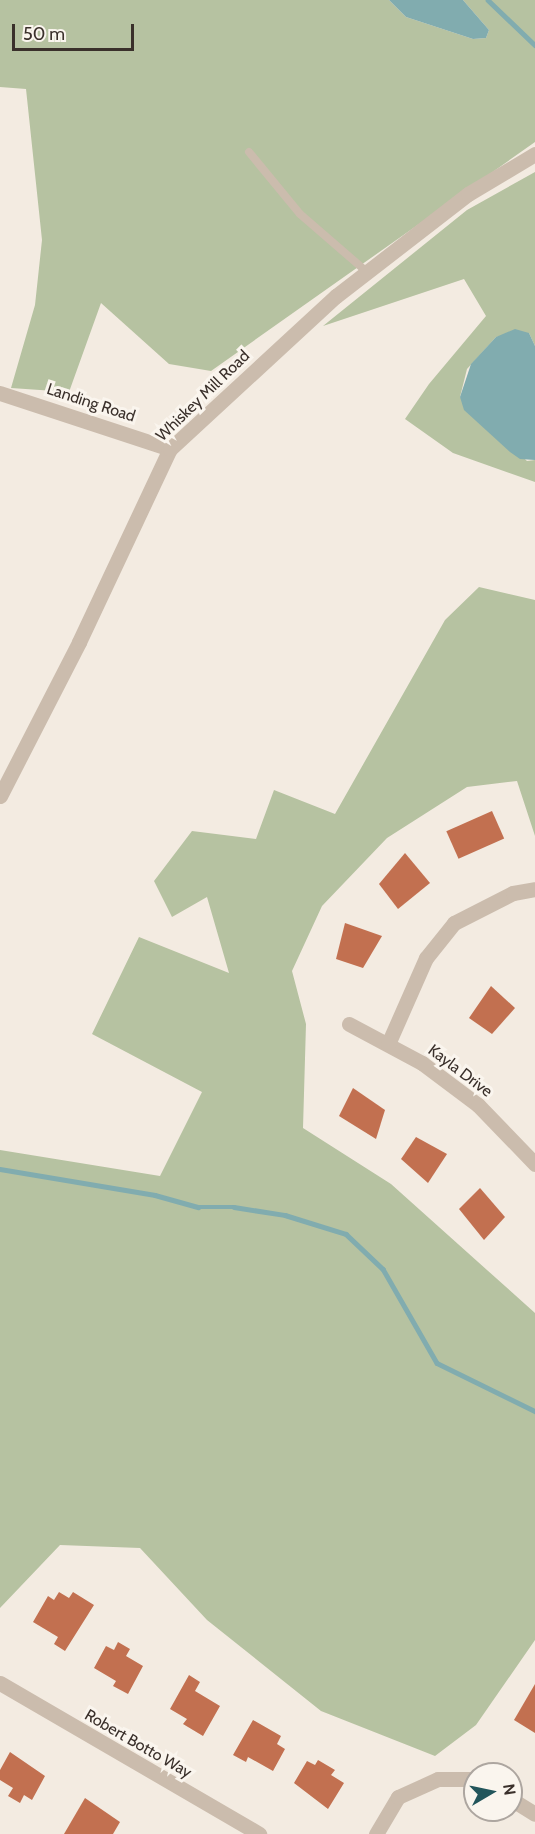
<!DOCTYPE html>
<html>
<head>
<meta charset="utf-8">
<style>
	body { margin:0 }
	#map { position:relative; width:535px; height:1834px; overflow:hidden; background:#f3ebe1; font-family:Cabin,sans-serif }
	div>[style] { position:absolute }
	.green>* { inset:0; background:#b6c2a1 }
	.water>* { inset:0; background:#81acaf }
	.stream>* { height:4.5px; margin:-2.25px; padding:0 2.25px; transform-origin:2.25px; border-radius:2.25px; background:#81acaf }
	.building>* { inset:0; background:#c27050; transform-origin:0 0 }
	.lane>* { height:8px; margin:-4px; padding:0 4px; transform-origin:4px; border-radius:4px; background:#cbbcad }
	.street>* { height:15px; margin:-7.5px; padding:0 7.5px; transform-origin:7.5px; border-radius:7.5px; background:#cbbcad }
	span { translate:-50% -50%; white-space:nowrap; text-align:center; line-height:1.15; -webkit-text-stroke:6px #faf5ee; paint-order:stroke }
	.street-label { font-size:16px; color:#3a302b }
	.north { position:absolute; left:463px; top:1762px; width:60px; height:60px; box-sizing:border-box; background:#faf5ee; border:2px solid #ada6a0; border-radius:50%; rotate:81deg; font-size:16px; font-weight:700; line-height:24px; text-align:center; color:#3a302b }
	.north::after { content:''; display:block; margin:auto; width:21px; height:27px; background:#22555b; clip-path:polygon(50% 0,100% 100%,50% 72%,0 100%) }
	.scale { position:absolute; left:12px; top:24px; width:122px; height:27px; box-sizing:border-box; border:3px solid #3a302b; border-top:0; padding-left:8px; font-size:18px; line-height:21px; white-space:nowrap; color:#3a302b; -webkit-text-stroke:4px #faf5ee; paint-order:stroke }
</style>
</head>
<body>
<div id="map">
	<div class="green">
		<i style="clip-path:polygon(0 0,389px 0,406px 17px,473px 39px,486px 38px,489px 30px,463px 0,535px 0,535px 142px,211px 371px,169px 364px,101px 303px,69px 392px,11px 388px,35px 305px,42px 240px,26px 89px,0 87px)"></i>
		<i style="clip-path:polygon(535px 172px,535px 346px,529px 333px,496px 337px,467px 369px,460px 397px,527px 461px,535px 460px,535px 482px,453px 453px,405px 419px,429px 384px,486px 316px,464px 279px,323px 326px,467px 210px)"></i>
		<i style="clip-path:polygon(479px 587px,535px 600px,535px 836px,517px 781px,467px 787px,387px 838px,322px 906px,292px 971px,306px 1024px,303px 1128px,391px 1184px,535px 1313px,535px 1640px,476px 1725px,435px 1756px,321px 1711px,207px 1620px,140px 1548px,60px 1545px,0 1608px,0 1150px,160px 1176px,202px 1092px,92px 1034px,139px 937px,229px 973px,207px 897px,172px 917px,154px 881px,192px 831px,256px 839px,274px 790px,335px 814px,445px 620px)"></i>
	</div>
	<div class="water">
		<i style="clip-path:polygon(389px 0,463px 0,489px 30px,486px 38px,473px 39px,406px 17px)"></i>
		<i style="clip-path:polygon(515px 329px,529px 333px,535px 346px,535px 460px,520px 459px,510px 452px,464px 410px,460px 397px,471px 364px,496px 337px)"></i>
	</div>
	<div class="stream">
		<i style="left:488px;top:0;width:65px;rotate:43.8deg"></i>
		<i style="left:0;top:1169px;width:157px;rotate:9.5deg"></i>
		<i style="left:155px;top:1195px;width:45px;rotate:15.6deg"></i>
		<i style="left:198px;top:1207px;width:36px"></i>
		<i style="left:234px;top:1207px;width:52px;rotate:8.9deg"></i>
		<i style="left:285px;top:1215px;width:64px;rotate:17.3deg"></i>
		<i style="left:346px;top:1234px;width:51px;rotate:43.4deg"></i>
		<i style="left:383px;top:1269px;width:108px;rotate:60.1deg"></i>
		<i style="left:437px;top:1363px;width:109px;rotate:26.1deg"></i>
	</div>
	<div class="building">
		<i style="left:492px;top:811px;width:30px;height:50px;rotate:66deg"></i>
		<i style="clip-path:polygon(405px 853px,430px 883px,398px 909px,379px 884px)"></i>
		<i style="clip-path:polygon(345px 923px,382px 936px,363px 968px,336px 959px)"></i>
		<i style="clip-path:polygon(491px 986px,515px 1008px,492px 1034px,469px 1018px)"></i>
		<i style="clip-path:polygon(353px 1088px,385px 1110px,376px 1139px,339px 1116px)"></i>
		<i style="clip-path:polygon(416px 1137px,447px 1154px,428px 1183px,401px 1159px)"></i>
		<i style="clip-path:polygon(480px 1188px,505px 1217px,484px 1240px,459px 1209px)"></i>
		<i style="clip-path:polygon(59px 1592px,69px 1598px,73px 1592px,94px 1605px,65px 1651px,54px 1644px,58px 1637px,33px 1622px,48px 1596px,54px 1600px)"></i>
		<i style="clip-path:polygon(118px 1642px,130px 1649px,126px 1656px,143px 1666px,128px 1694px,113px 1686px,116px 1681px,94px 1668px,106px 1646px,114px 1650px)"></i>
		<i style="clip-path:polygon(189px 1675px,200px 1682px,195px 1691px,220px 1706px,203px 1736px,183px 1724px,187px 1719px,170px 1709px)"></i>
		<i style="clip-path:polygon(535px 1684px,535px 1733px,514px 1720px)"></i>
		<i style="clip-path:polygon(253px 1720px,281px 1736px,277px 1744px,285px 1749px,273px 1771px,248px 1757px,246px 1762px,233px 1755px)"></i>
		<i style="clip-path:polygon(10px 1752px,45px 1776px,32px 1800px,24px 1795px,20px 1803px,8px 1796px,13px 1788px,0 1780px,0 1770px)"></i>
		<i style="clip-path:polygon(318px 1760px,335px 1770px,331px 1775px,344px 1783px,328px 1809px,294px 1783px,307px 1761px,315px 1765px)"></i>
		<i style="clip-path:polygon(85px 1798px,120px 1822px,113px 1834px,64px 1834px)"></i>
	</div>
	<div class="lane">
		<i style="left:249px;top:152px;width:80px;rotate:50.6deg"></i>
		<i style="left:300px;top:214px;width:89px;rotate:40.9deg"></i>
	</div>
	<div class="street">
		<i style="left:0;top:393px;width:179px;rotate:18.2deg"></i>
		<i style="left:0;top:796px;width:173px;rotate:-62.8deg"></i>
		<i style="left:79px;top:642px;width:213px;rotate:-64.8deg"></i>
		<i style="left:170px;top:449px;width:226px;rotate:-42.7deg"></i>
		<i style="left:336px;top:296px;width:167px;rotate:-37.7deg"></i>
		<i style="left:468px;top:194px;width:78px;rotate:-30.8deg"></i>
		<i style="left:349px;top:1024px;width:83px;rotate:28.1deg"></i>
		<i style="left:422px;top:1063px;width:70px;rotate:36.9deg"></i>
		<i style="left:478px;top:1105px;width:82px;rotate:46deg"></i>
		<i style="left:388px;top:1044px;width:94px;rotate:-66.2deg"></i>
		<i style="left:426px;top:958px;width:45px;rotate:-51.3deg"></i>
		<i style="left:454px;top:923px;width:66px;rotate:-27deg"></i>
		<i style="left:513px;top:893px;width:22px;rotate:-10deg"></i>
		<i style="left:0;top:1683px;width:300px;rotate:30.2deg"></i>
		<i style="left:511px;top:1799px;width:28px;rotate:32deg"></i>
		<i style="left:376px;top:1834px;width:43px;rotate:-59.3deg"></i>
		<i style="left:398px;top:1797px;width:44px;rotate:-24.2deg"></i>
		<i style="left:438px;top:1779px;width:37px"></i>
	</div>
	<div class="street-label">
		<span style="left:203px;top:396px;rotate:-44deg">Whiskey Mill Road</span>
		<span style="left:91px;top:403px;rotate:18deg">Landing Road</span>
		<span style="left:460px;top:1071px;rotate:37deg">Kayla Drive</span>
		<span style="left:138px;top:1744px;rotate:30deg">Robert Botto Way</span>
	</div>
	<div class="north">N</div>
	<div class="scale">50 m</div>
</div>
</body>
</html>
